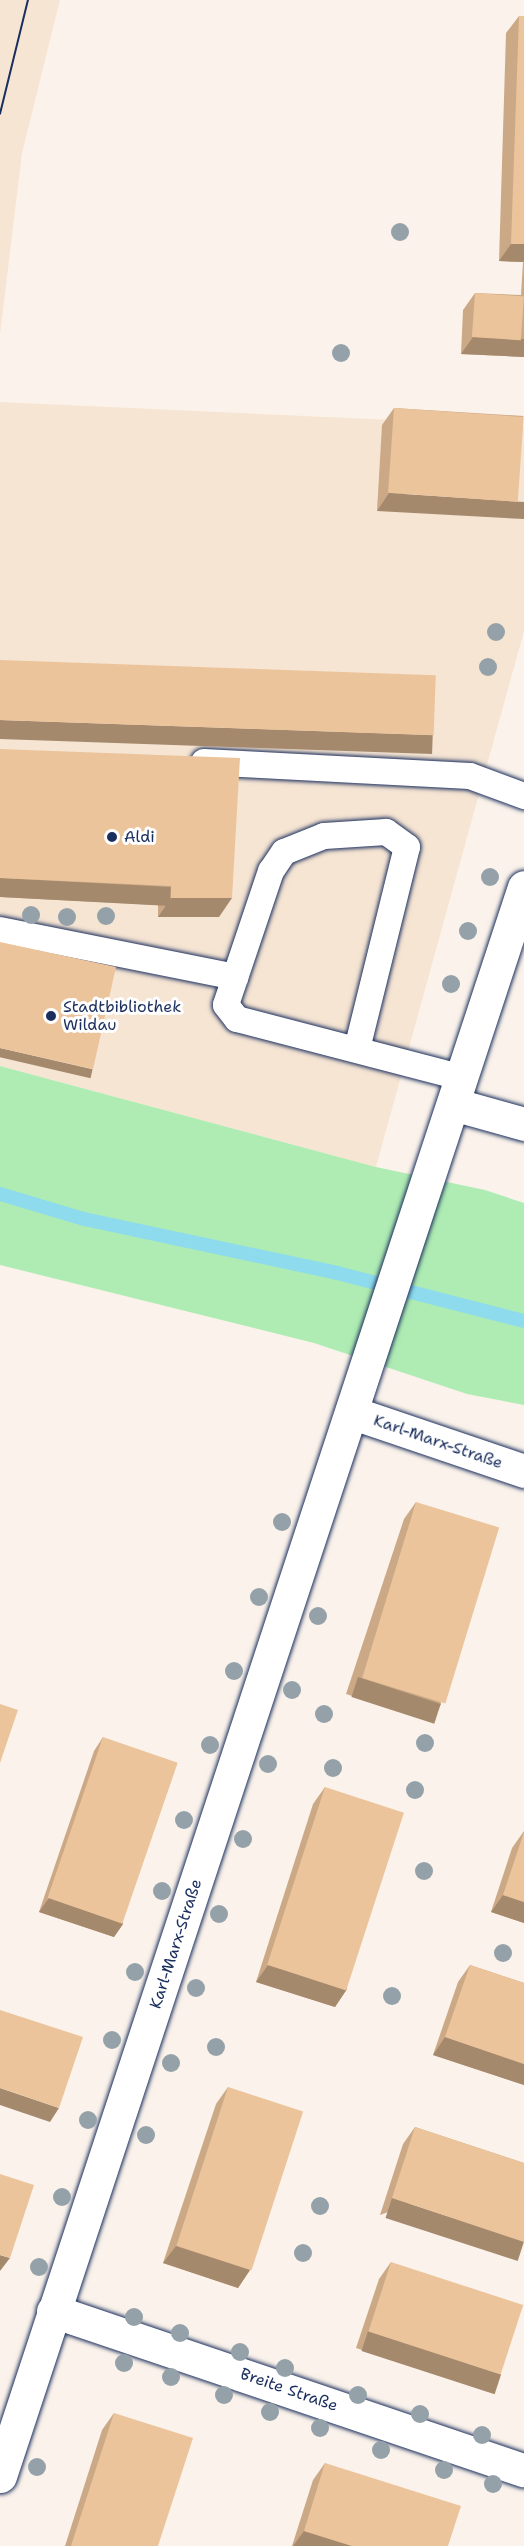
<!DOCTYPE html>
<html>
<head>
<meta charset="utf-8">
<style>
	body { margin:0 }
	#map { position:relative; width:524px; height:2546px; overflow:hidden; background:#fbf3eb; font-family:"Shantell Sans",sans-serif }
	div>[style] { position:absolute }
	.built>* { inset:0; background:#f6e5d3 }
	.green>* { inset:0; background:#afecb3 }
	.stream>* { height:14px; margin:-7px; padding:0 7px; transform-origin:7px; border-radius:7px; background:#8ddbec }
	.roads { filter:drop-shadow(0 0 2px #1b2f5e) drop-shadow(0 0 2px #1b2f5e) }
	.service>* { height:26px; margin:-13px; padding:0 13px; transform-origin:13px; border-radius:13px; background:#fff }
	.minor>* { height:33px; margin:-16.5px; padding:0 16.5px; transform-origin:16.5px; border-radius:16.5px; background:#fff }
	.secondary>* { height:33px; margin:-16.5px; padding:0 16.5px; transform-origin:16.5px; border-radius:16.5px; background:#fff }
	.tram>* { height:1.5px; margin:-0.75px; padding:0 0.75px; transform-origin:0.75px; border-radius:0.75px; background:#1b2f5e }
	.trees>* { width:18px; height:18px; margin:-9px; border-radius:50%; background:#94a1a9 }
	.wall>* { inset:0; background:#cba986 }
	.shaded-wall>* { inset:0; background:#a5896d; transform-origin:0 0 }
	.building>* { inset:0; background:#ecc49c; transform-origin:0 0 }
	.dots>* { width:16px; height:16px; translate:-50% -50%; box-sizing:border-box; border:3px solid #fff; border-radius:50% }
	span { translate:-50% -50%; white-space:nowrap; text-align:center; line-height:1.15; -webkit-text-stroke:6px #fff; paint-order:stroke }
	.poi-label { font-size:16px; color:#1b2f5e }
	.left { translate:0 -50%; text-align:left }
	.street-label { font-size:16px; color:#1b2f5e }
</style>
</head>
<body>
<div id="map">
	<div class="built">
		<i style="clip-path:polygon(0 0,60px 0,22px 153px,0 335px)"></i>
		<i style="clip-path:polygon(0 402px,524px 426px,524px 631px,376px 1167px,0 1066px)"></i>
	</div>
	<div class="green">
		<i style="clip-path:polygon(0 1066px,376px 1167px,485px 1190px,524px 1203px,524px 1405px,467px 1394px,314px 1343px,0 1265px)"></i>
	</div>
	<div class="stream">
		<i style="left:0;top:1194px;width:88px;rotate:16.6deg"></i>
		<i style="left:84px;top:1219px;width:259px;rotate:12deg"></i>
		<i style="left:337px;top:1273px;width:193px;rotate:14.4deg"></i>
	</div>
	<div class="roads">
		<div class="service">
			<i style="left:204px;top:762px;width:266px;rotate:3deg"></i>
			<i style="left:470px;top:776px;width:58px;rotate:20.3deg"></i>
			<i style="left:0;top:930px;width:240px;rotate:11.3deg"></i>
			<i style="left:357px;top:1049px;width:208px;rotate:-76.1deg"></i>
			<i style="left:407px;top:847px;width:26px;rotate:-144deg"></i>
			<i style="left:386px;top:832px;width:62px;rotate:176.3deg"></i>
			<i style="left:324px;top:836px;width:43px;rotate:158.2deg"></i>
			<i style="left:284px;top:852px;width:23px;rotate:124deg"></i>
			<i style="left:271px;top:871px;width:141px;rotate:108.6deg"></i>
			<i style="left:226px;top:1005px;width:18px;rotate:52deg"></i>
			<i style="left:237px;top:1019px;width:230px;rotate:14.6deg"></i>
		</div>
		<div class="minor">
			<i style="left:453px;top:1104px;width:74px;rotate:15.7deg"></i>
			<i style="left:353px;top:1413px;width:181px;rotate:18.7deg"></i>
			<i style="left:53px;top:2311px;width:497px;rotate:18.7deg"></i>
		</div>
		<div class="secondary">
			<i style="left:0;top:2476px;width:1673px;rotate:-71.75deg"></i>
		</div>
	</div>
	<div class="tram">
		<i style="left:0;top:114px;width:117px;rotate:-76.2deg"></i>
	</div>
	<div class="trees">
		<i style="left:400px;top:232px"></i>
		<i style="left:341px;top:353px"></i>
		<i style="left:496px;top:632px"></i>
		<i style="left:488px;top:667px"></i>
		<i style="left:490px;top:877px"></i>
		<i style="left:31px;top:915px"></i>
		<i style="left:106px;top:916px"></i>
		<i style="left:67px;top:917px"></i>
		<i style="left:468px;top:931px"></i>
		<i style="left:451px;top:984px"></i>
		<i style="left:282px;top:1522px"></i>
		<i style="left:259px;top:1597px"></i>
		<i style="left:318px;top:1616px"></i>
		<i style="left:234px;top:1671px"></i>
		<i style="left:292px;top:1690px"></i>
		<i style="left:324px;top:1714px"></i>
		<i style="left:425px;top:1743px"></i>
		<i style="left:210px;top:1745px"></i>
		<i style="left:268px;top:1764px"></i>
		<i style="left:333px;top:1768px"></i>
		<i style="left:415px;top:1790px"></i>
		<i style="left:184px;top:1820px"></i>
		<i style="left:243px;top:1839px"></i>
		<i style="left:424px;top:1871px"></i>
		<i style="left:162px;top:1891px"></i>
		<i style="left:219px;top:1914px"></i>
		<i style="left:503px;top:1953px"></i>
		<i style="left:135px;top:1972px"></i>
		<i style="left:196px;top:1988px"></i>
		<i style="left:392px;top:1996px"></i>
		<i style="left:112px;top:2040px"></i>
		<i style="left:216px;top:2047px"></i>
		<i style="left:171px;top:2063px"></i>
		<i style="left:88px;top:2120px"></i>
		<i style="left:146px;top:2135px"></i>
		<i style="left:62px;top:2197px"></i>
		<i style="left:320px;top:2206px"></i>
		<i style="left:303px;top:2253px"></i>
		<i style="left:39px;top:2267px"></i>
		<i style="left:134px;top:2317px"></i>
		<i style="left:180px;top:2333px"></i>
		<i style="left:240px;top:2352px"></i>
		<i style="left:124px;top:2363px"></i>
		<i style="left:285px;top:2368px"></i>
		<i style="left:171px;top:2377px"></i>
		<i style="left:224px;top:2395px"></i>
		<i style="left:358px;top:2395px"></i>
		<i style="left:270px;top:2412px"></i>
		<i style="left:420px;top:2414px"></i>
		<i style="left:320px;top:2428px"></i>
		<i style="left:482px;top:2435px"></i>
		<i style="left:381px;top:2450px"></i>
		<i style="left:37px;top:2467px"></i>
		<i style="left:444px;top:2470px"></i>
		<i style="left:493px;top:2484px"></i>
	</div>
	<div class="wall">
		<i style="clip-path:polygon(519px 16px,524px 16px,524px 357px,461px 354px,463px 310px,475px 293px,521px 295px,523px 262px,499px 261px,506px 33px)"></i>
		<i style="clip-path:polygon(394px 408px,524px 416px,377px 511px,382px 425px)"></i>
		<i style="clip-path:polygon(0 749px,219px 917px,158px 917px,158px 905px,0 897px)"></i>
		<i style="clip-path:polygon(416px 1502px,441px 1704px,429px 1721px,346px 1694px,404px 1519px)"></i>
		<i style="clip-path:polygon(103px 1737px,123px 1924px,114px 1937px,39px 1912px,94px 1751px)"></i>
		<i style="clip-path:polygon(325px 1787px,347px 1989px,335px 2007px,256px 1982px,313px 1804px)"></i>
		<i style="clip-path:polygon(524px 1831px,524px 1923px,491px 1912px,512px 1848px)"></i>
		<i style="clip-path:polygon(470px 1965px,524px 1983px,524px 2085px,433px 2055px,458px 1982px)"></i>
		<i style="clip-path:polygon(228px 2087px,250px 2270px,238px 2288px,163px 2263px,216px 2104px)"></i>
		<i style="clip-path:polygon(415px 2127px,524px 2163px,380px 2215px,403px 2144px)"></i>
		<i style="clip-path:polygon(391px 2262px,489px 2392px,356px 2348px,379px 2279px)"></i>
		<i style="clip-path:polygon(114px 2413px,158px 2546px,65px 2546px,102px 2430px)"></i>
		<i style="clip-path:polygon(325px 2463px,448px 2546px,292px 2546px,313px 2480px)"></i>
	</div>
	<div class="shaded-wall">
		<i style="clip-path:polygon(511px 244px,524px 244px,524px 260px,523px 262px,499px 261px)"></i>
		<i style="clip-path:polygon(473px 337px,524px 339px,524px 357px,461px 354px)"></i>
		<i style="clip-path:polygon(389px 493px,524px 502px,524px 519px,377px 511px)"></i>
		<i style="left:0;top:720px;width:433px;height:19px;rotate:2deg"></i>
		<i style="left:0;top:878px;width:171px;height:19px;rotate:3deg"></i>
		<i style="clip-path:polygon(171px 898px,232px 898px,219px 917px,158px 917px)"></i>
		<i style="left:0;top:1048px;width:95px;height:9px;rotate:13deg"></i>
		<i style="left:358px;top:1677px;width:87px;height:21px;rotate:18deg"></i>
		<i style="clip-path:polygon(503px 1895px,524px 1902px,524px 1923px,491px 1912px)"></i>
		<i style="clip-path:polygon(49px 1898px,123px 1924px,114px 1937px,39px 1912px)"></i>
		<i style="clip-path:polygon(268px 1965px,347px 1989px,335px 2007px,256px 1982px)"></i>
		<i style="clip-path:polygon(445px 2037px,524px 2064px,524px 2085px,433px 2055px)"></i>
		<i style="clip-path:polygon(0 2088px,59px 2108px,50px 2122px,0 2105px)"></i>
		<i style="left:392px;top:2198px;width:139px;height:21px;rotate:18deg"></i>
		<i style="clip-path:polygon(176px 2246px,250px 2270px,238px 2288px,163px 2263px)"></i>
		<i style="clip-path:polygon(0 2255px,10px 2258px,0 2271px)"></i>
		<i style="left:368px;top:2331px;width:140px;height:21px;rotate:18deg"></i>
		<i style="clip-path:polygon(304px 2531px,352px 2546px,293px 2546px)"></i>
	</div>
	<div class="building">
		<i style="clip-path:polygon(519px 16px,524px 16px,524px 244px,511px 244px)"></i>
		<i style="left:475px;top:293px;width:49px;height:44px;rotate:4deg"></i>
		<i style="left:394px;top:408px;width:130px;height:85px;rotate:4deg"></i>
		<i style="left:0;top:660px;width:436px;height:60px;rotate:2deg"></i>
		<i style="clip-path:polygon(0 749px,240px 758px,232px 898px,171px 898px,171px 886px,0 878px)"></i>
		<i style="clip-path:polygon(0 942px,116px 967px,93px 1069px,0 1048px)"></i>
		<i style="left:416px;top:1502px;width:87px;height:184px;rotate:17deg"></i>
		<i style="clip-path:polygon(0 1704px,18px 1710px,0 1763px)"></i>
		<i style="left:103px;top:1737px;width:79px;height:170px;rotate:19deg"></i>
		<i style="left:325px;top:1787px;width:83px;height:187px;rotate:18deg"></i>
		<i style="clip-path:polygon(524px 1832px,524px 1902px,503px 1895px)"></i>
		<i style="clip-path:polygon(470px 1965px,524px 1983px,524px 2064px,445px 2037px)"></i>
		<i style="clip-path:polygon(0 2010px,83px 2037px,59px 2108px,0 2088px)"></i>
		<i style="left:228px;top:2087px;width:79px;height:167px;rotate:18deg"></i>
		<i style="clip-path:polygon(415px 2127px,524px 2163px,524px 2242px,392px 2198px)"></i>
		<i style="clip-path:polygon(0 2174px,34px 2185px,10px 2258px,0 2255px)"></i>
		<i style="left:391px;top:2262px;width:139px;height:73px;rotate:18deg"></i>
		<i style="clip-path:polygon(114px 2413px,193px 2438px,158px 2546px,71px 2546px)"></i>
		<i style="clip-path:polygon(325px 2463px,461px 2506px,448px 2546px,352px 2546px,304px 2531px)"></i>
	</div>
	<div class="dots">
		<i style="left:112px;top:837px;background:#1b2f5e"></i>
		<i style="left:51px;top:1016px;background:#1b2f5e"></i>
	</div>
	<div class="poi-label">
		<span class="left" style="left:124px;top:837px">Aldi</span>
		<span class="left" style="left:63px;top:1016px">Stadtbibliothek<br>Wildau</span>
	</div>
	<div class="street-label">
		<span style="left:438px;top:1442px;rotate:19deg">Karl-Marx-Straße</span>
		<span style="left:176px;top:1944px;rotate:-72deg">Karl-Marx-Straße</span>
		<span style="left:289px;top:2390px;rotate:19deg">Breite Straße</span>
	</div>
</div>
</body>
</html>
